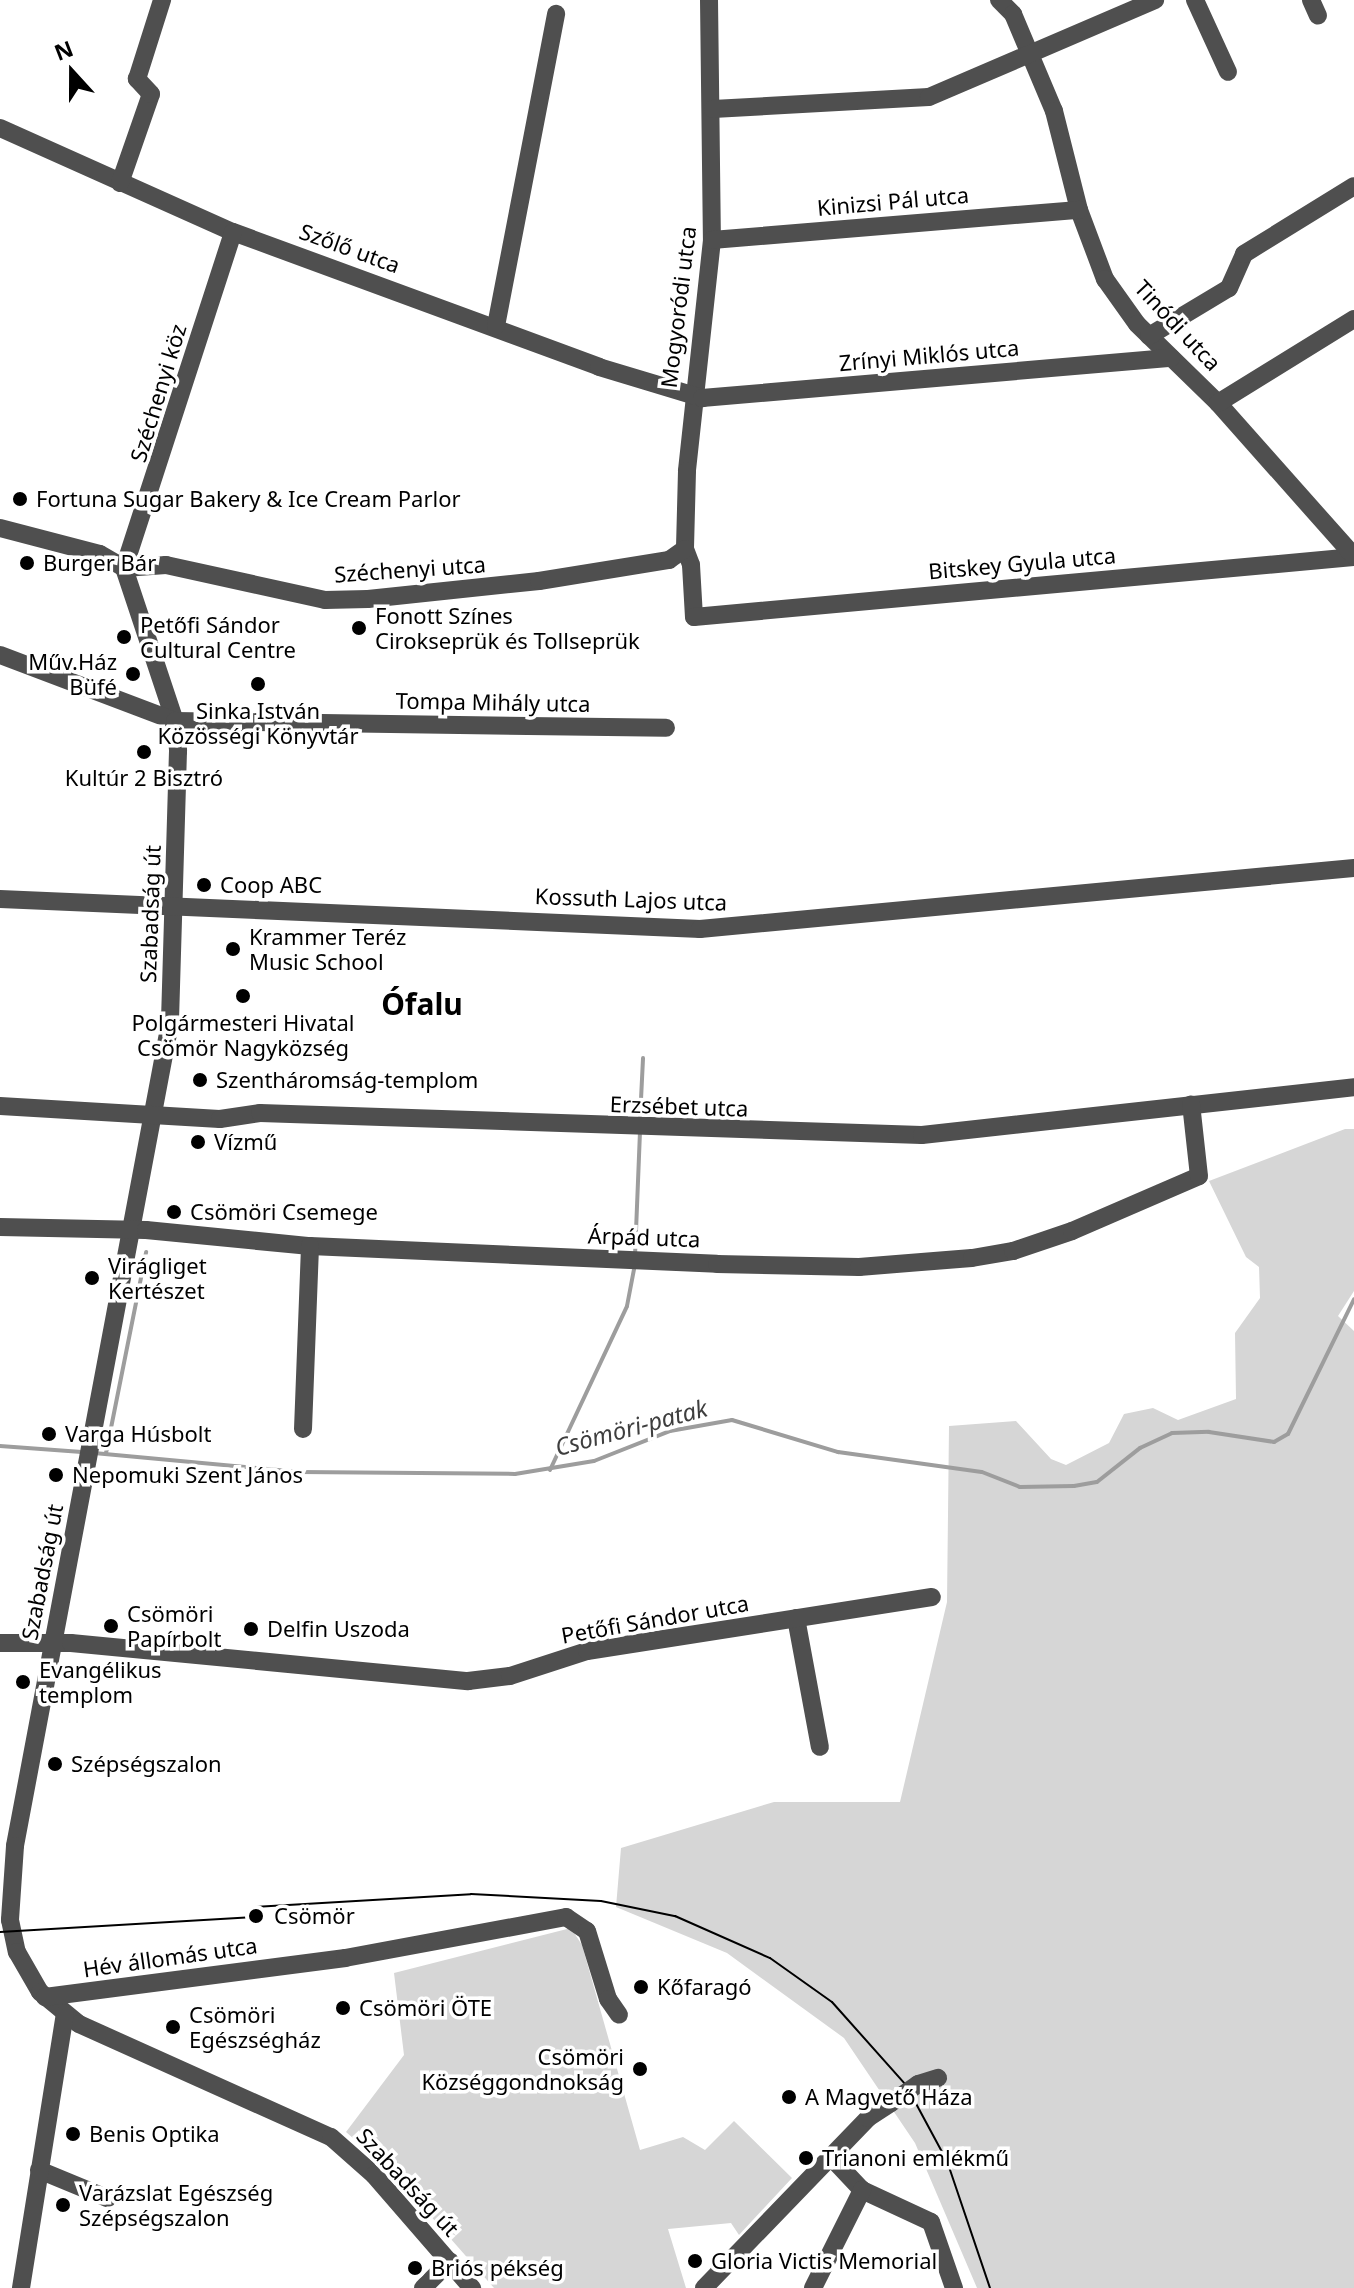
<!DOCTYPE html>
<html>
<head>
<meta charset="utf-8">
<style>
	body { margin:0 }
	#map { position:relative; width:1354px; height:2288px; overflow:hidden; background:#fff; font-family:"Noto Sans",sans-serif }
	div>[style] { position:absolute }
	.green>* { inset:0; background:#d6d6d6 }
	.stream>* { height:4px; margin:-2px; padding:0 2px; transform-origin:2px; border-radius:2px; background:#9d9d9d }
	.minor>* { height:18px; margin:-9px; padding:0 9px; transform-origin:9px; border-radius:9px; background:#4f4f4f }
	.tram>* { height:2px; margin:-1px; padding:0 1px; transform-origin:1px; border-radius:1px; background:#000 }
	.minor-bridge>* { height:18px; margin:-9px; padding:0 9px; transform-origin:9px; border-radius:9px; background:#4f4f4f }
	.dots>* { width:22px; height:22px; translate:-50% -50%; box-sizing:border-box; border:4px solid #fff; border-radius:50% }
	span { translate:-50% -50%; white-space:nowrap; text-align:center; line-height:1.15; -webkit-text-stroke:7px #fff; paint-order:stroke }
	.street-label { font-size:22px; color:#000 }
	.poi-label { font-size:22px; color:#000 }
	.left { translate:0 -50%; text-align:left }
	.right { translate:-100% -50%; text-align:right }
	.water-label { font-size:24px; color:#3e3e3e; font-style:italic }
	.district-label { font-size:30px; color:#000; font-weight:700 }
	.north { position:absolute; left:32px; top:32px; width:80px; height:80px; -webkit-text-stroke:6px #fff; paint-order:stroke; rotate:339deg; font-size:22px; font-weight:700; line-height:32px; text-align:center; color:#000 }
	.north::after { content:''; display:block; margin:auto; width:28px; height:36px; background:#000; clip-path:polygon(50% 0,100% 100%,50% 72%,0 100%) }
</style>
</head>
<body>
<div id="map">
	<div class="green">
		<i style="clip-path:polygon(1345px 1129px,1354px 1129px,1354px 1291px,1338px 1316px,1354px 1331px,1354px 2288px,977px 2288px,915px 2143px,844px 2038px,727px 1953px,616px 1907px,621px 1848px,774px 1802px,900px 1802px,947px 1602px,949px 1426px,1016px 1421px,1051px 1459px,1066px 1465px,1109px 1443px,1124px 1414px,1153px 1408px,1178px 1420px,1236px 1399px,1235px 1333px,1260px 1298px,1259px 1267px,1246px 1257px,1209px 1181px)"></i>
		<i style="clip-path:polygon(571px 1928px,582px 1945px,640px 2150px,683px 2137px,705px 2150px,734px 2121px,792px 2178px,739px 2235px,731px 2223px,668px 2229px,686px 2288px,494px 2288px,391px 2171px,346px 2132px,404px 2055px,394px 1973px)"></i>
	</div>
	<div class="stream">
		<i style="left:640px;top:1120px;width:62px;rotate:-87.2deg"></i>
		<i style="left:635px;top:1256px;width:124px;rotate:-87.7deg"></i>
		<i style="left:0;top:1446px;width:82px;rotate:4.2deg"></i>
		<i style="left:94px;top:1453px;width:206px;rotate:5.3deg"></i>
		<i style="left:299px;top:1472px;width:216px;rotate:0.5deg"></i>
		<i style="left:515px;top:1474px;width:80px;rotate:-9.3deg"></i>
		<i style="left:594px;top:1461px;width:82px;rotate:-21.5deg"></i>
		<i style="left:670px;top:1431px;width:63px;rotate:-10.1deg"></i>
		<i style="left:732px;top:1420px;width:111px;rotate:16.8deg"></i>
		<i style="left:838px;top:1452px;width:145px;rotate:7.9deg"></i>
		<i style="left:982px;top:1472px;width:41px;rotate:21.5deg"></i>
		<i style="left:1020px;top:1487px;width:54px;rotate:-1.1deg"></i>
		<i style="left:1074px;top:1486px;width:23px;rotate:-10deg"></i>
		<i style="left:1097px;top:1482px;width:55px;rotate:-38.3deg"></i>
		<i style="left:1140px;top:1448px;width:35px;rotate:-25deg"></i>
		<i style="left:1172px;top:1433px;width:37px;rotate:-2deg"></i>
		<i style="left:1209px;top:1432px;width:66px;rotate:8.7deg"></i>
		<i style="left:1274px;top:1442px;width:16px;rotate:-30deg"></i>
		<i style="left:1288px;top:1434px;width:150px;rotate:-63.9deg"></i>
		<i style="left:106px;top:1453px;width:205px;rotate:-78.7deg"></i>
		<i style="left:550px;top:1470px;width:181px;rotate:-64.8deg"></i>
		<i style="left:627px;top:1306px;width:43px;rotate:-79.2deg"></i>
	</div>
	<div class="minor">
		<i style="left:709px;top:0;width:240px;rotate:89.3deg"></i>
		<i style="left:712px;top:240px;width:232px;rotate:96.2deg"></i>
		<i style="left:687px;top:471px;width:78px;rotate:91.5deg"></i>
		<i style="left:685px;top:549px;width:17px;rotate:69deg"></i>
		<i style="left:691px;top:565px;width:52px;rotate:86.7deg"></i>
		<i style="left:694px;top:617px;width:663px;rotate:-5.19deg"></i>
		<i style="left:999px;top:0;width:20px;rotate:45deg"></i>
		<i style="left:1013px;top:14px;width:105px;rotate:67.1deg"></i>
		<i style="left:1054px;top:111px;width:102px;rotate:75.8deg"></i>
		<i style="left:1079px;top:210px;width:74px;rotate:69.4deg"></i>
		<i style="left:1105px;top:279px;width:55px;rotate:54.6deg"></i>
		<i style="left:1137px;top:324px;width:113px;rotate:44.3deg"></i>
		<i style="left:1218px;top:403px;width:205px;rotate:48.4deg"></i>
		<i style="left:1195px;top:0;width:79px;rotate:65.4deg"></i>
		<i style="left:1311px;top:0;width:17px;rotate:66deg"></i>
		<i style="left:713px;top:109px;width:216px;rotate:-3.2deg"></i>
		<i style="left:929px;top:97px;width:246px;rotate:-23.2deg"></i>
		<i style="left:0;top:128px;width:255px;rotate:24.1deg"></i>
		<i style="left:233px;top:232px;width:390px;rotate:20.2deg"></i>
		<i style="left:599px;top:367px;width:108px;rotate:16.8deg"></i>
		<i style="left:702px;top:398px;width:471px;rotate:-4.9deg"></i>
		<i style="left:120px;top:183px;width:94px;rotate:-70.8deg"></i>
		<i style="left:151px;top:94px;width:21px;rotate:-133deg"></i>
		<i style="left:137px;top:79px;width:83px;rotate:-72.4deg"></i>
		<i style="left:712px;top:240px;width:368px;rotate:-4.7deg"></i>
		<i style="left:496px;top:326px;width:318px;rotate:-79.1deg"></i>
		<i style="left:1149px;top:336px;width:93px;rotate:-31deg"></i>
		<i style="left:1229px;top:288px;width:37px;rotate:-66deg"></i>
		<i style="left:1244px;top:254px;width:129px;rotate:-31.7deg"></i>
		<i style="left:1218px;top:403px;width:160px;rotate:-31.7deg"></i>
		<i style="left:0;top:528px;width:103px;rotate:14.6deg"></i>
		<i style="left:100px;top:554px;width:28px;rotate:30deg"></i>
		<i style="left:124px;top:568px;width:161px;rotate:71.6deg"></i>
		<i style="left:175px;top:721px;width:30px;rotate:84deg"></i>
		<i style="left:178px;top:751px;width:272px;rotate:91.7deg"></i>
		<i style="left:170px;top:1023px;width:837px;rotate:100.67deg"></i>
		<i style="left:15px;top:1846px;width:74px;rotate:93.9deg"></i>
		<i style="left:10px;top:1920px;width:33px;rotate:78deg"></i>
		<i style="left:17px;top:1952px;width:46px;rotate:60.1deg"></i>
		<i style="left:40px;top:1992px;width:50px;rotate:39.4deg"></i>
		<i style="left:79px;top:2024px;width:276px;rotate:24.2deg"></i>
		<i style="left:331px;top:2137px;width:57px;rotate:41.5deg"></i>
		<i style="left:374px;top:2175px;width:150px;rotate:49.1deg"></i>
		<i style="left:124px;top:568px;width:42px;rotate:-4.1deg"></i>
		<i style="left:166px;top:565px;width:163px;rotate:12.4deg"></i>
		<i style="left:325px;top:600px;width:43px;rotate:-1.3deg"></i>
		<i style="left:368px;top:599px;width:172px;rotate:-6deg"></i>
		<i style="left:539px;top:581px;width:132px;rotate:-9.2deg"></i>
		<i style="left:669px;top:560px;width:19px;rotate:-35deg"></i>
		<i style="left:124px;top:568px;width:353px;rotate:-72deg"></i>
		<i style="left:0;top:655px;width:187px;rotate:20.7deg"></i>
		<i style="left:175px;top:721px;width:491px;rotate:0.8deg"></i>
		<i style="left:0;top:899px;width:701px;rotate:2.45deg"></i>
		<i style="left:700px;top:929px;width:657px;rotate:-5.33deg"></i>
		<i style="left:0;top:1106px;width:220px;rotate:3.4deg"></i>
		<i style="left:220px;top:1119px;width:40px;rotate:-8.5deg"></i>
		<i style="left:260px;top:1113px;width:662px;rotate:1.9deg"></i>
		<i style="left:922px;top:1135px;width:435px;rotate:-6.3deg"></i>
		<i style="left:0;top:1227px;width:146px;rotate:1.2deg"></i>
		<i style="left:146px;top:1230px;width:165px;rotate:5.6deg"></i>
		<i style="left:310px;top:1246px;width:407px;rotate:2.5deg"></i>
		<i style="left:717px;top:1264px;width:142px;rotate:1.2deg"></i>
		<i style="left:859px;top:1267px;width:113px;rotate:-4.6deg"></i>
		<i style="left:972px;top:1258px;width:42px;rotate:-9.7deg"></i>
		<i style="left:1013px;top:1251px;width:62px;rotate:-18.7deg"></i>
		<i style="left:1072px;top:1231px;width:138px;rotate:-23.4deg"></i>
		<i style="left:1199px;top:1176px;width:72px;rotate:-96.3deg"></i>
		<i style="left:303px;top:1429px;width:183px;rotate:-87.8deg"></i>
		<i style="left:796px;top:1618px;width:131px;rotate:79.5deg"></i>
		<i style="left:0;top:1643px;width:71px"></i>
		<i style="left:71px;top:1643px;width:399px;rotate:5.5deg"></i>
		<i style="left:468px;top:1681px;width:42px;rotate:-6.8deg"></i>
		<i style="left:510px;top:1676px;width:81px;rotate:-18deg"></i>
		<i style="left:587px;top:1651px;width:349px;rotate:-8.9deg"></i>
		<i style="left:45px;top:1997px;width:303px;rotate:-7.4deg"></i>
		<i style="left:345px;top:1958px;width:225px;rotate:-10.5deg"></i>
		<i style="left:566px;top:1917px;width:25px;rotate:34deg"></i>
		<i style="left:587px;top:1931px;width:71px;rotate:72.8deg"></i>
		<i style="left:608px;top:1999px;width:19px;rotate:55deg"></i>
		<i style="left:918px;top:2084px;width:21px;rotate:-17deg"></i>
		<i style="left:830px;top:2156px;width:47px;rotate:46.7deg"></i>
		<i style="left:862px;top:2190px;width:76px;rotate:24.9deg"></i>
		<i style="left:931px;top:2222px;width:70px;rotate:70.8deg"></i>
		<i style="left:39px;top:2170px;width:74px;rotate:22.4deg"></i>
		<i style="left:21px;top:2288px;width:278px;rotate:-80.9deg"></i>
		<i style="left:423px;top:2288px;width:38px;rotate:-45deg"></i>
		<i style="left:704px;top:2288px;width:236px;rotate:-46deg"></i>
		<i style="left:868px;top:2118px;width:27px;rotate:-33deg"></i>
		<i style="left:813px;top:2288px;width:110px;rotate:-63.4deg"></i>
	</div>
	<div class="tram">
		<i style="left:254px;top:1907px;width:217px;rotate:-3.4deg"></i>
		<i style="left:471px;top:1894px;width:130px;rotate:3.1deg"></i>
		<i style="left:601px;top:1901px;width:76px;rotate:11.5deg"></i>
		<i style="left:675px;top:1916px;width:104px;rotate:23.9deg"></i>
		<i style="left:770px;top:1958px;width:76px;rotate:35.4deg"></i>
		<i style="left:832px;top:2002px;width:111px;rotate:48.3deg"></i>
		<i style="left:906px;top:2085px;width:86px;rotate:61.7deg"></i>
		<i style="left:947px;top:2161px;width:134px;rotate:71.3deg"></i>
		<i style="left:0;top:1932px;width:255px;rotate:-3.4deg"></i>
	</div>
	<div class="minor-bridge">
		<i style="left:891px;top:2103px;width:33px;rotate:-35deg"></i>
	</div>
	<div class="dots">
		<i style="left:20px;top:499px;background:#000"></i>
		<i style="left:27px;top:563px;background:#000"></i>
		<i style="left:359px;top:628px;background:#000"></i>
		<i style="left:124px;top:637px;background:#000"></i>
		<i style="left:133px;top:674px;background:#000"></i>
		<i style="left:258px;top:684px;background:#000"></i>
		<i style="left:144px;top:752px;background:#000"></i>
		<i style="left:204px;top:885px;background:#000"></i>
		<i style="left:233px;top:949px;background:#000"></i>
		<i style="left:243px;top:996px;background:#000"></i>
		<i style="left:200px;top:1080px;background:#000"></i>
		<i style="left:198px;top:1142px;background:#000"></i>
		<i style="left:174px;top:1212px;background:#000"></i>
		<i style="left:92px;top:1278px;background:#000"></i>
		<i style="left:49px;top:1434px;background:#000"></i>
		<i style="left:56px;top:1475px;background:#000"></i>
		<i style="left:111px;top:1626px;background:#000"></i>
		<i style="left:251px;top:1629px;background:#000"></i>
		<i style="left:23px;top:1682px;background:#000"></i>
		<i style="left:55px;top:1764px;background:#000"></i>
		<i style="left:256px;top:1916px;background:#000"></i>
		<i style="left:641px;top:1987px;background:#000"></i>
		<i style="left:343px;top:2008px;background:#000"></i>
		<i style="left:173px;top:2027px;background:#000"></i>
		<i style="left:640px;top:2069px;background:#000"></i>
		<i style="left:789px;top:2097px;background:#000"></i>
		<i style="left:73px;top:2134px;background:#000"></i>
		<i style="left:806px;top:2158px;background:#000"></i>
		<i style="left:63px;top:2205px;background:#000"></i>
		<i style="left:695px;top:2261px;background:#000"></i>
		<i style="left:415px;top:2268px;background:#000"></i>
	</div>
	<div class="street-label">
		<span style="left:893px;top:201px;rotate:-5deg">Kinizsi Pál utca</span>
		<span style="left:350px;top:248px;rotate:20deg">Szőlő utca</span>
		<span style="left:678px;top:307px;rotate:-83deg">Mogyoródi utca</span>
		<span style="left:1178px;top:325px;rotate:47deg">Tinódi utca</span>
		<span style="left:929px;top:355px;rotate:-5deg">Zrínyi Miklós utca</span>
		<span style="left:158px;top:393px;rotate:-73deg">Széchenyi köz</span>
		<span style="left:1022px;top:563px;rotate:-5deg">Bitskey Gyula utca</span>
		<span style="left:410px;top:569px;rotate:-4deg">Széchenyi utca</span>
		<span style="left:493px;top:702px;rotate:1deg">Tompa Mihály utca</span>
		<span style="left:631px;top:899px;rotate:2deg">Kossuth Lajos utca</span>
		<span style="left:150px;top:914px;rotate:-88deg">Szabadság út</span>
		<span style="left:679px;top:1106px;rotate:2deg">Erzsébet utca</span>
		<span style="left:644px;top:1237px;rotate:2deg">Árpád utca</span>
		<span style="left:42px;top:1572px;rotate:-79deg">Szabadság út</span>
		<span style="left:655px;top:1619px;rotate:-10deg">Petőfi Sándor utca</span>
		<span style="left:170px;top:1957px;rotate:-8deg">Hév állomás utca</span>
		<span style="left:408px;top:2182px;rotate:47deg">Szabadság út</span>
	</div>
	<div class="poi-label">
		<span class="left" style="left:36px;top:499px">Fortuna Sugar Bakery &amp; Ice Cream Parlor</span>
		<span class="left" style="left:43px;top:563px">Burger Bár</span>
		<span class="left" style="left:375px;top:628px">Fonott Színes<br>Cirokseprük és Tollseprük</span>
		<span class="left" style="left:140px;top:637px">Petőfi Sándor<br>Cultural Centre</span>
		<span class="right" style="left:117px;top:674px">Műv.Ház<br>Büfé</span>
		<span style="left:258px;top:723px">Sinka István<br>Közösségi Könyvtár</span>
		<span style="left:144px;top:778px">Kultúr 2 Bisztró</span>
		<span class="left" style="left:220px;top:885px">Coop ABC</span>
		<span class="left" style="left:249px;top:949px">Krammer Teréz<br>Music School</span>
		<span style="left:243px;top:1035px">Polgármesteri Hivatal<br>Csömör Nagyközség</span>
		<span class="left" style="left:216px;top:1080px">Szentháromság-templom</span>
		<span class="left" style="left:214px;top:1142px">Vízmű</span>
		<span class="left" style="left:190px;top:1212px">Csömöri Csemege</span>
		<span class="left" style="left:108px;top:1278px">Virágliget<br>Kertészet</span>
		<span class="left" style="left:65px;top:1434px">Varga Húsbolt</span>
		<span class="left" style="left:72px;top:1475px">Nepomuki Szent János</span>
		<span class="left" style="left:127px;top:1626px">Csömöri<br>Papírbolt</span>
		<span class="left" style="left:267px;top:1629px">Delfin Uszoda</span>
		<span class="left" style="left:39px;top:1682px">Evangélikus<br>templom</span>
		<span class="left" style="left:71px;top:1764px">Szépségszalon</span>
		<span class="left" style="left:274px;top:1916px">Csömör</span>
		<span class="left" style="left:657px;top:1987px">Kőfaragó</span>
		<span class="left" style="left:359px;top:2008px">Csömöri ÖTE</span>
		<span class="left" style="left:189px;top:2027px">Csömöri<br>Egészségház</span>
		<span class="right" style="left:624px;top:2069px">Csömöri<br>Községgondnokság</span>
		<span class="left" style="left:805px;top:2097px">A Magvető Háza</span>
		<span class="left" style="left:89px;top:2134px">Benis Optika</span>
		<span class="left" style="left:822px;top:2158px">Trianoni emlékmű</span>
		<span class="left" style="left:79px;top:2205px">Varázslat Egészség<br>Szépségszalon</span>
		<span class="left" style="left:711px;top:2261px">Gloria Victis Memorial</span>
		<span class="left" style="left:431px;top:2268px">Briós pékség</span>
	</div>
	<div class="water-label">
		<span style="left:631px;top:1427px;rotate:-15deg">Csömöri-patak</span>
	</div>
	<div class="district-label">
		<span style="left:422px;top:1004px">Ófalu</span>
	</div>
	<div class="north">N</div>
</div>
</body>
</html>
